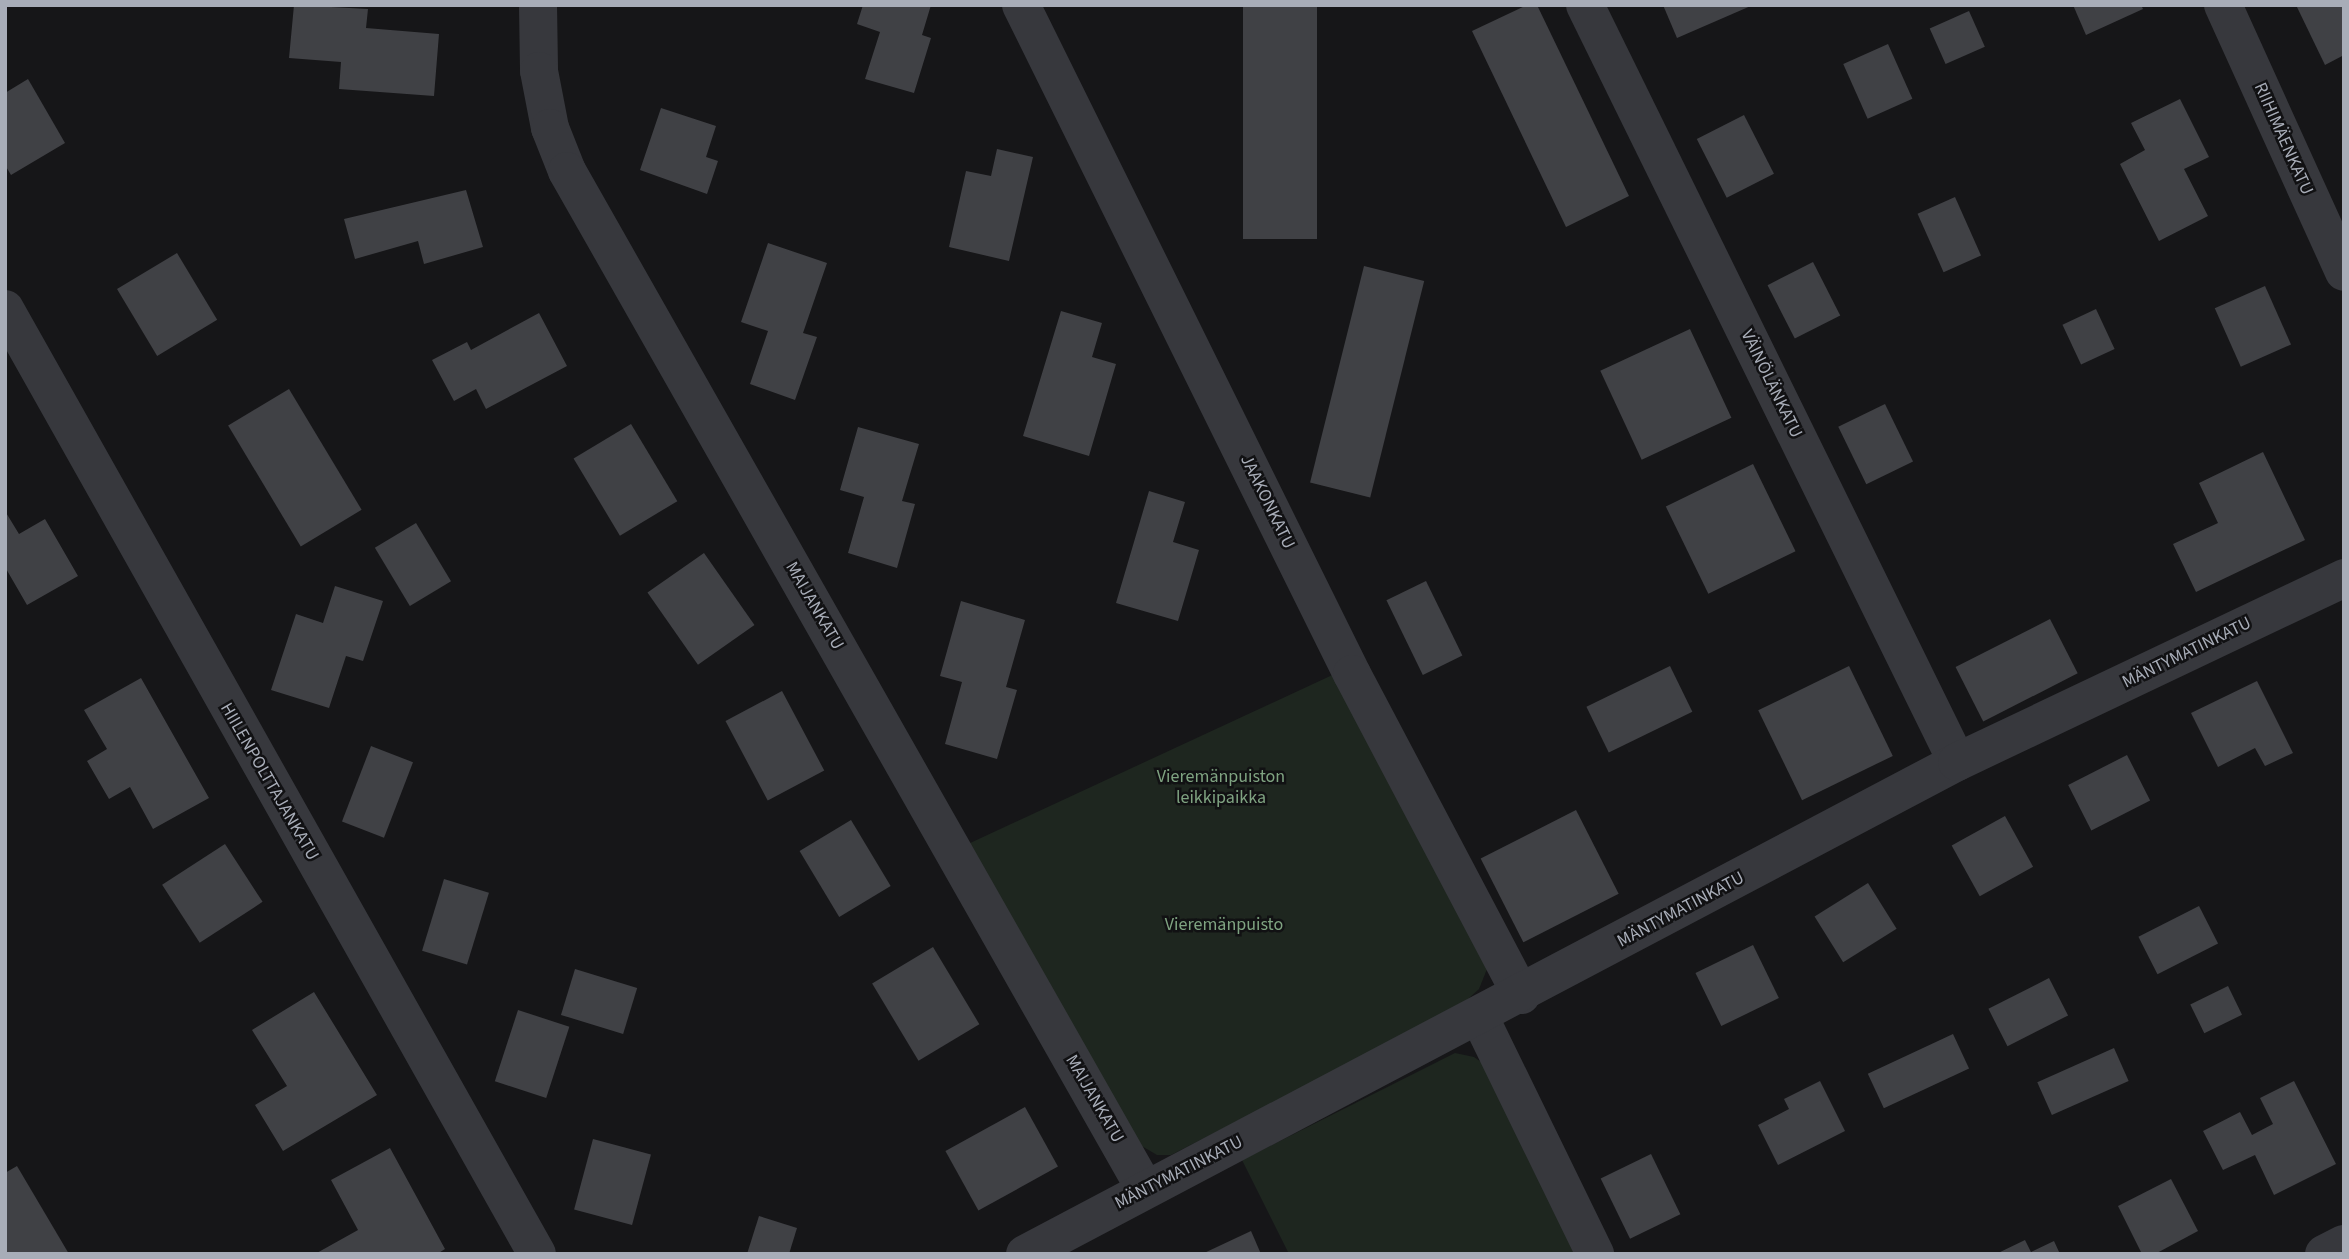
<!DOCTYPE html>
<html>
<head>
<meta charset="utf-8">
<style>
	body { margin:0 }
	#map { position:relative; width:2349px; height:1259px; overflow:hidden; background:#161618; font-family:"Source Sans 3",sans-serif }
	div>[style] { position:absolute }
	.green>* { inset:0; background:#1e261f }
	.building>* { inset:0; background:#404145; transform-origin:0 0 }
	.minor>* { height:38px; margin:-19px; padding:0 19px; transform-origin:19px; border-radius:19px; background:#37383d }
	.tertiary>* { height:38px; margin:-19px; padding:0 19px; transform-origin:19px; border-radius:19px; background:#37383d }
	span { translate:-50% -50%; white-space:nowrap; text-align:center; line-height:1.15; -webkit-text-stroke:5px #111113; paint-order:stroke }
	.street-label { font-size:18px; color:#a8adb8 }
	.park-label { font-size:18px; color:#7fa381 }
	.frame { position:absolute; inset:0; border:7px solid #a8adb8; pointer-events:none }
</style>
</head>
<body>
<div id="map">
	<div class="green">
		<i style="clip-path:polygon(1341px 671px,1487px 969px,1479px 989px,1456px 1010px,1171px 1155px,1157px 1155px,1140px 1145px,968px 844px)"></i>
		<i style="clip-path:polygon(1455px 1053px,1474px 1057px,1488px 1067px,1581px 1254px,1289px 1254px,1242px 1160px)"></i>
	</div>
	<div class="building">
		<i style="clip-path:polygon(294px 5px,368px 9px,366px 28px,439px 34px,434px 96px,339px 89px,341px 62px,289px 58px)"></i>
		<i style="clip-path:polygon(863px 5px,931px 5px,922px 35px,931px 38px,914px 93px,865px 79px,880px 32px,857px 24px)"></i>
		<i style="left:1243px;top:5px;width:74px;height:234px"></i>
		<i style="clip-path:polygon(1527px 5px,1537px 5px,1629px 196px,1566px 227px,1472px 31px)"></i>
		<i style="clip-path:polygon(1663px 5px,1753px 5px,1677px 38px)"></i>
		<i style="clip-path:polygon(2073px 5px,2141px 5px,2143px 9px,2086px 35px)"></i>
		<i style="clip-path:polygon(2296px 5px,2344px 5px,2344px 55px,2325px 65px)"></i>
		<i style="left:1969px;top:11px;width:39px;height:43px;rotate:66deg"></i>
		<i style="left:1888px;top:44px;width:60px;height:49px;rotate:66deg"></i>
		<i style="clip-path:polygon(28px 79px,65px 143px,11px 175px,5px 165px,5px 93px)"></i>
		<i style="clip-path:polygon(2180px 99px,2209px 157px,2184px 169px,2208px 216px,2159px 241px,2120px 164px,2145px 150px,2131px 123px)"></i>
		<i style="clip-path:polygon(661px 108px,716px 126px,706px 157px,718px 161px,707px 194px,640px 170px)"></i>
		<i style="left:1744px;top:115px;width:66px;height:53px;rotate:63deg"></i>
		<i style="clip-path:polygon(997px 149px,1033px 157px,1009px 261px,949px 247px,966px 171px,991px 176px)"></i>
		<i style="clip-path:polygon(466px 190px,483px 247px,424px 264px,418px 241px,355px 259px,344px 219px)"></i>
		<i style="left:1955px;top:197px;width:64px;height:41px;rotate:66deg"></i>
		<i style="clip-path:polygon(768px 243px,827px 263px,803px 333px,817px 337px,795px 400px,750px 384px,768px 331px,741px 322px)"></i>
		<i style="left:177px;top:253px;width:78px;height:70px;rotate:59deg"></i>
		<i style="left:1813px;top:262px;width:60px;height:51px;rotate:63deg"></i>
		<i style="left:1364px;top:266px;width:62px;height:223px;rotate:14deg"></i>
		<i style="left:2265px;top:286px;width:64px;height:55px;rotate:66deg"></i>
		<i style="left:2096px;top:309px;width:44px;height:37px;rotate:65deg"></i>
		<i style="clip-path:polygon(1061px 311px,1102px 323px,1092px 357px,1116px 364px,1089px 456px,1023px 436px)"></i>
		<i style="clip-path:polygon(539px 313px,567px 366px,486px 409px,476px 389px,454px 401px,432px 360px,467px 342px,471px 350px)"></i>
		<i style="left:1690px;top:329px;width:98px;height:99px;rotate:65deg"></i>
		<i style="left:289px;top:389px;width:141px;height:71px;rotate:59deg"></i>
		<i style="left:1885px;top:404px;width:64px;height:52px;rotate:64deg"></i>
		<i style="left:631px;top:424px;width:90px;height:67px;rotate:59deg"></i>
		<i style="clip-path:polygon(858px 427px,919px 444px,902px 501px,915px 504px,897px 568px,848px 553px,864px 497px,840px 490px)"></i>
		<i style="clip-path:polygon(2263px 452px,2305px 540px,2196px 592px,2173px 544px,2218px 523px,2199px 483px)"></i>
		<i style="left:1753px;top:464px;width:97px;height:97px;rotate:64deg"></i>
		<i style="clip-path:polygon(1149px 491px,1185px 502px,1173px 542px,1199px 550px,1178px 621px,1116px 603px)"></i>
		<i style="clip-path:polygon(5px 511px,19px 534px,45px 519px,78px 576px,27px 605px,5px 567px)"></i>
		<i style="left:416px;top:523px;width:68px;height:48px;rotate:59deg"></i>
		<i style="left:704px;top:553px;width:88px;height:69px;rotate:55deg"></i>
		<i style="left:1426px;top:581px;width:83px;height:44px;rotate:64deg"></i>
		<i style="clip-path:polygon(335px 586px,383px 601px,363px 661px,346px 656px,329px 708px,271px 690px,296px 614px,323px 623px)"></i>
		<i style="clip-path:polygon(961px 601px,1025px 620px,1006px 687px,1017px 690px,997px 759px,945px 744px,962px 682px,940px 676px)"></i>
		<i style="left:2050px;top:619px;width:61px;height:106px;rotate:63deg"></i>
		<i style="left:1670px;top:666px;width:51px;height:93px;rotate:64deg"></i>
		<i style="left:1849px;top:666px;width:100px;height:101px;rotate:64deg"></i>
		<i style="clip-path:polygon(141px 678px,209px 798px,153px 829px,130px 787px,109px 799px,87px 761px,107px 749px,84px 710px)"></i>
		<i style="clip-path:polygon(2257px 681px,2293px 753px,2265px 766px,2255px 748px,2218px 767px,2191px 713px)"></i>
		<i style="left:782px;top:691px;width:90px;height:64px;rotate:62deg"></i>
		<i style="left:371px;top:746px;width:45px;height:81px;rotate:21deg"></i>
		<i style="left:2127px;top:755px;width:51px;height:66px;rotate:63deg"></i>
		<i style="left:1576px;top:810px;width:94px;height:107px;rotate:63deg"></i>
		<i style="left:2005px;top:816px;width:58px;height:61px;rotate:61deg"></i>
		<i style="left:851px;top:820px;width:77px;height:60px;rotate:59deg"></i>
		<i style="left:225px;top:844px;width:69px;height:75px;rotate:57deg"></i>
		<i style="left:444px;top:879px;width:47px;height:75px;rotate:17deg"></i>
		<i style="left:1868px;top:883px;width:54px;height:63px;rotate:58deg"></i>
		<i style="left:2199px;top:906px;width:42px;height:68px;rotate:63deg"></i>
		<i style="left:1753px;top:945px;width:59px;height:64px;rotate:64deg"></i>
		<i style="left:933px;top:947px;width:90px;height:71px;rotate:59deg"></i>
		<i style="left:575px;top:969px;width:65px;height:48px;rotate:17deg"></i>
		<i style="left:2049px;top:978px;width:42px;height:68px;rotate:63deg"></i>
		<i style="left:2228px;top:986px;width:32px;height:42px;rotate:64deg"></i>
		<i style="clip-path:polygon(314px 992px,377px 1095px,283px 1151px,255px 1105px,287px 1086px,252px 1030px)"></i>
		<i style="left:518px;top:1010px;width:54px;height:75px;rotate:18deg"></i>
		<i style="left:1953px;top:1034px;width:38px;height:94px;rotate:65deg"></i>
		<i style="left:2114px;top:1048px;width:36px;height:84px;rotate:66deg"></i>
		<i style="clip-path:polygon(1820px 1081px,1845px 1131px,1778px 1165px,1758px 1125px,1789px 1109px,1784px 1099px)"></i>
		<i style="clip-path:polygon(2294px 1081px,2336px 1164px,2274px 1195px,2255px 1155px,2223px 1170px,2203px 1131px,2240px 1112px,2252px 1135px,2273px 1124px,2260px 1098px)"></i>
		<i style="left:1025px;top:1107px;width:68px;height:91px;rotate:61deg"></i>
		<i style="left:593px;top:1139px;width:60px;height:73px;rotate:15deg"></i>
		<i style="clip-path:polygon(390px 1148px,445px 1249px,437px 1254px,315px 1254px,358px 1230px,331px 1180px)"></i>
		<i style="left:1651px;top:1154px;width:67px;height:56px;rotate:64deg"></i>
		<i style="clip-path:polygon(17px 1166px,69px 1254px,5px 1254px,5px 1173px)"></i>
		<i style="clip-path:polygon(2171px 1179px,2198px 1231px,2155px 1254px,2142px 1254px,2118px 1206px)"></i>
		<i style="clip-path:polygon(759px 1216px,797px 1228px,789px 1254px,747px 1254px)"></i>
		<i style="clip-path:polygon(1251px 1231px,1261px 1254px,1202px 1254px)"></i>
		<i style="clip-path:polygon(2025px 1240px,2031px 1252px,2054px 1241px,2060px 1254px,1996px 1254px)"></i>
	</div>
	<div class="minor">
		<i style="left:538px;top:5px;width:66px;rotate:89.1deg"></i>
		<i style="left:539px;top:71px;width:58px;rotate:79.1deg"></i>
		<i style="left:550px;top:128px;width:46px;rotate:68.4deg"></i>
		<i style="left:567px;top:171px;width:1171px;rotate:60.41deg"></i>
		<i style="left:1021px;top:5px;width:746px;rotate:63.68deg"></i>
		<i style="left:1352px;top:674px;width:363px;rotate:62.2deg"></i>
		<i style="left:1585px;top:5px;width:843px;rotate:63.83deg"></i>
		<i style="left:5px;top:309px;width:1084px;rotate:60.62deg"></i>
		<i style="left:1480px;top:1018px;width:263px;rotate:64deg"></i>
		<i style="left:1025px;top:1254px;width:1054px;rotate:-27.83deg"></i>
		<i style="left:1957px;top:762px;width:429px;rotate:-25.4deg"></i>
		<i style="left:2324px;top:1254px;width:22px;rotate:-27deg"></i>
	</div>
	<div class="tertiary">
		<i style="left:2223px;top:5px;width:293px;rotate:65.6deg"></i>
	</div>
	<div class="street-label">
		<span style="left:2283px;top:139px;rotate:66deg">RIIHIMÄENKATU</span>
		<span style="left:1771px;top:384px;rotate:64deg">VÄINÖLÄNKATU</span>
		<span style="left:1267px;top:502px;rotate:64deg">JAAKONKATU</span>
		<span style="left:814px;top:606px;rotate:60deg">MAIJANKATU</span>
		<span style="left:2187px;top:653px;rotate:-26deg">MÄNTYMATINKATU</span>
		<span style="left:269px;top:782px;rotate:60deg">HIILENPOLTTAJANKATU</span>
		<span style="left:1681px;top:910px;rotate:-28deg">MÄNTYMATINKATU</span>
		<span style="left:1094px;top:1099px;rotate:60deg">MAIJANKATU</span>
		<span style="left:1179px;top:1173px;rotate:-27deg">MÄNTYMATINKATU</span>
	</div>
	<div class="park-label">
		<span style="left:1221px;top:788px">Vieremänpuiston<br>leikkipaikka</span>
		<span style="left:1224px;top:925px">Vieremänpuisto</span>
	</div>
	<div class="frame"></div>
</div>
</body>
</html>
